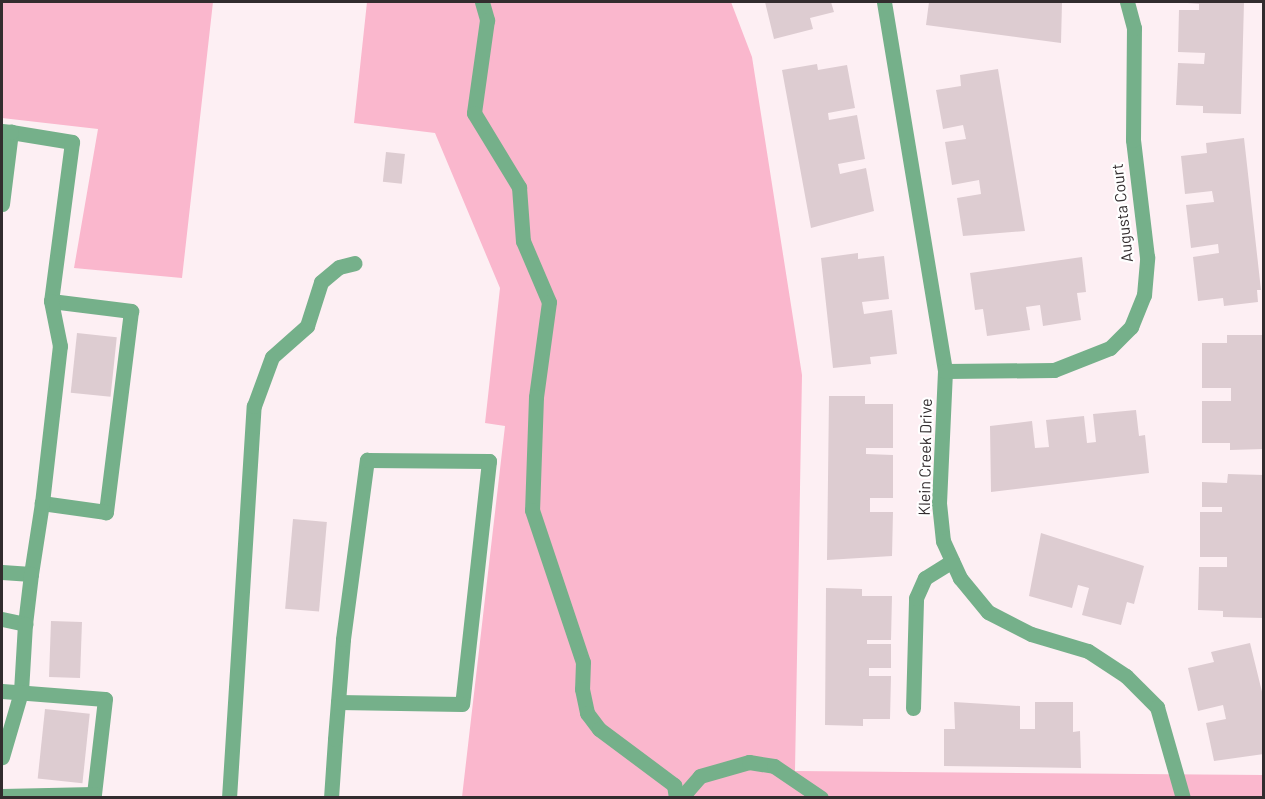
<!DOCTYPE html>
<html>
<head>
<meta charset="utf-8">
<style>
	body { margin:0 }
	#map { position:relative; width:1265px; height:799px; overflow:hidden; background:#fdeff3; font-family:Barlow,sans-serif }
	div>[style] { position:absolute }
	.green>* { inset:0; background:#fab7cd }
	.building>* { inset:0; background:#ddccd1; transform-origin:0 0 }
	.minor>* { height:15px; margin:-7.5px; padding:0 7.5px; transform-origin:7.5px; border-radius:7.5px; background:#75b08a }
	span { translate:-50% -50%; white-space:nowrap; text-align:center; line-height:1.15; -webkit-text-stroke:4.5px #fff; paint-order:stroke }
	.street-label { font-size:16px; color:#322c2e }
	.frame { position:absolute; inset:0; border:3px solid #322c2e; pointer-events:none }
</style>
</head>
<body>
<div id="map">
	<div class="green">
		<i style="clip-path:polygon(2px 2px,213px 2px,182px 278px,74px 268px,98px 129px,2px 118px)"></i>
		<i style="clip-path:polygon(367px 2px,731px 2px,752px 57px,802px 375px,795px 771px,1263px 775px,1263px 797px,462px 797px,505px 426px,485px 423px,500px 288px,435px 133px,354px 123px)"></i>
	</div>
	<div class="building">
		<i style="clip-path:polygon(765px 2px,831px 2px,834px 12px,810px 18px,813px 29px,774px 39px)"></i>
		<i style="clip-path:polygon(929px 2px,1062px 2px,1061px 43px,926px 25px)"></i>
		<i style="clip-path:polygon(1176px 2px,1244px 2px,1241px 114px,1203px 113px,1203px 106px,1176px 105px,1178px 63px,1204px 64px,1205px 53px,1178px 52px,1179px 10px,1199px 10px,1199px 4px)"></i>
		<i style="clip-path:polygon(817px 64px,818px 70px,847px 65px,855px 108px,828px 113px,829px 120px,857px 115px,865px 159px,838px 164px,840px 174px,866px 168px,874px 211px,811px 228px,782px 70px)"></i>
		<i style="clip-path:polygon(998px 69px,1025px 231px,963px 236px,957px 198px,981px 194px,979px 180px,952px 185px,945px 142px,966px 139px,963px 125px,943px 129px,936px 90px,961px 86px,960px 75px)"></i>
		<i style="clip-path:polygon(1244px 138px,1261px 290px,1257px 290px,1258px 302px,1224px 306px,1223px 298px,1198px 301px,1193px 257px,1219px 253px,1218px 244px,1191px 248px,1186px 205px,1214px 202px,1212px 191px,1185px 194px,1181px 156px,1207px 153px,1206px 143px)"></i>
		<i style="left:386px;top:152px;width:19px;height:30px;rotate:6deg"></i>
		<i style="clip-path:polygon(858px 253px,858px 259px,884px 256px,889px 299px,862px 302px,864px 314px,892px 310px,897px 354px,870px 357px,871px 364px,833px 368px,821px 258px)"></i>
		<i style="clip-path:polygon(1082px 257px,1086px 292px,1077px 293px,1081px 320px,1043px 326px,1040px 305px,1026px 307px,1030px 330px,987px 336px,983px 309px,975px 310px,970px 273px)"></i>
		<i style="left:77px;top:333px;width:40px;height:60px;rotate:6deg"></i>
		<i style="clip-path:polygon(1227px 335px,1264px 335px,1264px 449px,1230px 450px,1230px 443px,1202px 443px,1202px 401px,1231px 401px,1231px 388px,1202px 388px,1202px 343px,1227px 343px)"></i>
		<i style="clip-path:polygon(829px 396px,865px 396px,865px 404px,893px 404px,893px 448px,866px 448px,866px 454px,893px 455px,893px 498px,870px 498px,870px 512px,893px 512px,892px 556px,827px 560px)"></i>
		<i style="clip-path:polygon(1136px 410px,1139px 436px,1145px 435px,1149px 473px,991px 492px,990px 426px,1032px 421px,1035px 448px,1049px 447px,1046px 420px,1084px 416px,1087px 443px,1096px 442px,1093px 414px)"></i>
		<i style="clip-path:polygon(1228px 474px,1264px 475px,1264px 618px,1223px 617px,1223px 611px,1198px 610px,1199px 567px,1227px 567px,1227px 557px,1200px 557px,1200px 512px,1222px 512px,1222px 507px,1202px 507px,1202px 482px,1227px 483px)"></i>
		<i style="left:293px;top:519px;width:34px;height:90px;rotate:5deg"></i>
		<i style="clip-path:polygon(1041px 533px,1144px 566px,1134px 604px,1127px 602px,1121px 625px,1082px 615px,1089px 588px,1078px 585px,1072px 608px,1029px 596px)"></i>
		<i style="clip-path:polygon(826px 588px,862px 589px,862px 596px,892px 596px,891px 640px,867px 640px,867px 644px,891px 644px,891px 668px,869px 668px,869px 676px,891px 676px,890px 719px,863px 719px,863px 726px,825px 725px)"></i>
		<i style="left:51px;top:621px;width:31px;height:56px;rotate:2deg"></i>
		<i style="clip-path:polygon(1250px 643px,1264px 700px,1264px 754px,1214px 761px,1206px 723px,1226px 719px,1223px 705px,1198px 711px,1188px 668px,1214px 662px,1211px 652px)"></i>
		<i style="clip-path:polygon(954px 702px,1020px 706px,1020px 729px,1035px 729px,1035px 702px,1073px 702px,1073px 732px,1080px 731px,1081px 768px,944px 766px,944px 729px,955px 729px)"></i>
		<i style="left:45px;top:709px;width:45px;height:70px;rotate:6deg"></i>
	</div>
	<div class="minor">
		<i style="left:482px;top:2px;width:19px;rotate:74deg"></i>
		<i style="left:487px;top:20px;width:94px;rotate:98deg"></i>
		<i style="left:474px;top:113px;width:87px;rotate:58.7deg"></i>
		<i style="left:519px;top:187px;width:54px;rotate:85.8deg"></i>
		<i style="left:523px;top:241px;width:66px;rotate:66.9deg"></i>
		<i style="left:549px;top:302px;width:96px;rotate:97.8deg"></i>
		<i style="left:536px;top:397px;width:113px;rotate:92deg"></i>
		<i style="left:532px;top:510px;width:160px;rotate:71.5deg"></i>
		<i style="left:583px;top:662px;width:27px;rotate:92deg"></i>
		<i style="left:582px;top:689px;width:25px;rotate:78deg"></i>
		<i style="left:587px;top:713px;width:20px;rotate:53deg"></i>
		<i style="left:599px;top:729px;width:94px;rotate:36.7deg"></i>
		<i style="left:674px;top:785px;width:13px;rotate:81deg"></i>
		<i style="left:884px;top:2px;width:374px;rotate:80.6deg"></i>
		<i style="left:945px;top:371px;width:132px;rotate:92.6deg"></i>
		<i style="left:939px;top:503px;width:38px;rotate:84deg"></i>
		<i style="left:943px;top:541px;width:41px;rotate:65.3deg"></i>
		<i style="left:960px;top:578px;width:44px;rotate:50.5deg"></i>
		<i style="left:988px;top:612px;width:48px;rotate:27.1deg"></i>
		<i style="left:1031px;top:634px;width:59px;rotate:16.6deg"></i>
		<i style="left:1088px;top:651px;width:45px;rotate:33.3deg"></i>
		<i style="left:1126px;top:676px;width:44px;rotate:45deg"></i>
		<i style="left:1157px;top:707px;width:95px;rotate:74.1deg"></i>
		<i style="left:11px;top:132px;width:62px;rotate:9.3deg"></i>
		<i style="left:72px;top:142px;width:160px;rotate:97.5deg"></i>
		<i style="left:51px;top:301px;width:81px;rotate:7.1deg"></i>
		<i style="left:131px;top:311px;width:203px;rotate:97.1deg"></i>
		<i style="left:106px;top:512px;width:65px;rotate:-172deg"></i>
		<i style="left:42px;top:503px;width:72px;rotate:98.8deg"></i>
		<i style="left:2px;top:204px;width:73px;rotate:-82.9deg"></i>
		<i style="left:11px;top:132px;width:9px;rotate:-174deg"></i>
		<i style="left:945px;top:371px;width:109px;rotate:-0.5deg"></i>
		<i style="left:1054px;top:370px;width:60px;rotate:-21.4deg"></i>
		<i style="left:1110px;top:348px;width:30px;rotate:-45deg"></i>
		<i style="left:1131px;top:327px;width:35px;rotate:-68deg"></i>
		<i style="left:1144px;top:295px;width:38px;rotate:-85deg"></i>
		<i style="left:1147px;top:257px;width:118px;rotate:-96.8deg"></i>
		<i style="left:1133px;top:140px;width:112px;rotate:-89.5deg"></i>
		<i style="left:1134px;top:28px;width:27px;rotate:-105deg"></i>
		<i style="left:42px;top:503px;width:158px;rotate:-83.5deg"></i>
		<i style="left:60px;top:346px;width:46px;rotate:-101.3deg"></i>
		<i style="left:2px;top:572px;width:29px;rotate:4deg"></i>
		<i style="left:31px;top:574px;width:50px;rotate:96.8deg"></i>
		<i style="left:2px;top:619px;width:24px;rotate:12deg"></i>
		<i style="left:25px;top:624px;width:68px;rotate:93.4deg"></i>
		<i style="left:21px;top:692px;width:68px;rotate:106.3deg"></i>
		<i style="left:2px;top:691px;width:103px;rotate:4.4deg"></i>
		<i style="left:105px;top:699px;width:96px;rotate:96.6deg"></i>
		<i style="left:94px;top:794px;width:92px;rotate:178.8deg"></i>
		<i style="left:913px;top:708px;width:110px;rotate:-88.4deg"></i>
		<i style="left:916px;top:598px;width:22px;rotate:-66deg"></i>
		<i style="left:925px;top:578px;width:32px;rotate:-32deg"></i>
		<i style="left:229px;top:798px;width:393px;rotate:-86.4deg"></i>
		<i style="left:254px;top:406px;width:52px;rotate:-69.8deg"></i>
		<i style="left:272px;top:357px;width:47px;rotate:-41.5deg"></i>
		<i style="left:307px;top:326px;width:46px;rotate:-72.3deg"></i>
		<i style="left:321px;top:282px;width:23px;rotate:-40deg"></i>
		<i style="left:339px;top:267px;width:16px;rotate:-14deg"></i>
		<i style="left:331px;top:798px;width:59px;rotate:-86.1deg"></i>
		<i style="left:335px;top:739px;width:100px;rotate:-85.4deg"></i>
		<i style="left:343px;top:639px;width:181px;rotate:-82.4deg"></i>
		<i style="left:367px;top:460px;width:122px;rotate:0.5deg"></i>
		<i style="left:489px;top:461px;width:244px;rotate:96.3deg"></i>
		<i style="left:462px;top:704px;width:124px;rotate:-179.1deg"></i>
		<i style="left:681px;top:798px;width:29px;rotate:-49deg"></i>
		<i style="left:700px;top:776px;width:51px;rotate:-15.9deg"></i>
		<i style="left:749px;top:762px;width:25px;rotate:9deg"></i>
		<i style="left:774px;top:766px;width:57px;rotate:34.2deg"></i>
	</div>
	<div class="street-label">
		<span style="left:1122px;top:213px;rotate:-96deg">Augusta Court</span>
		<span style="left:925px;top:457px;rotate:-89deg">Klein Creek Drive</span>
	</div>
	<div class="frame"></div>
</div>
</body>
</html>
